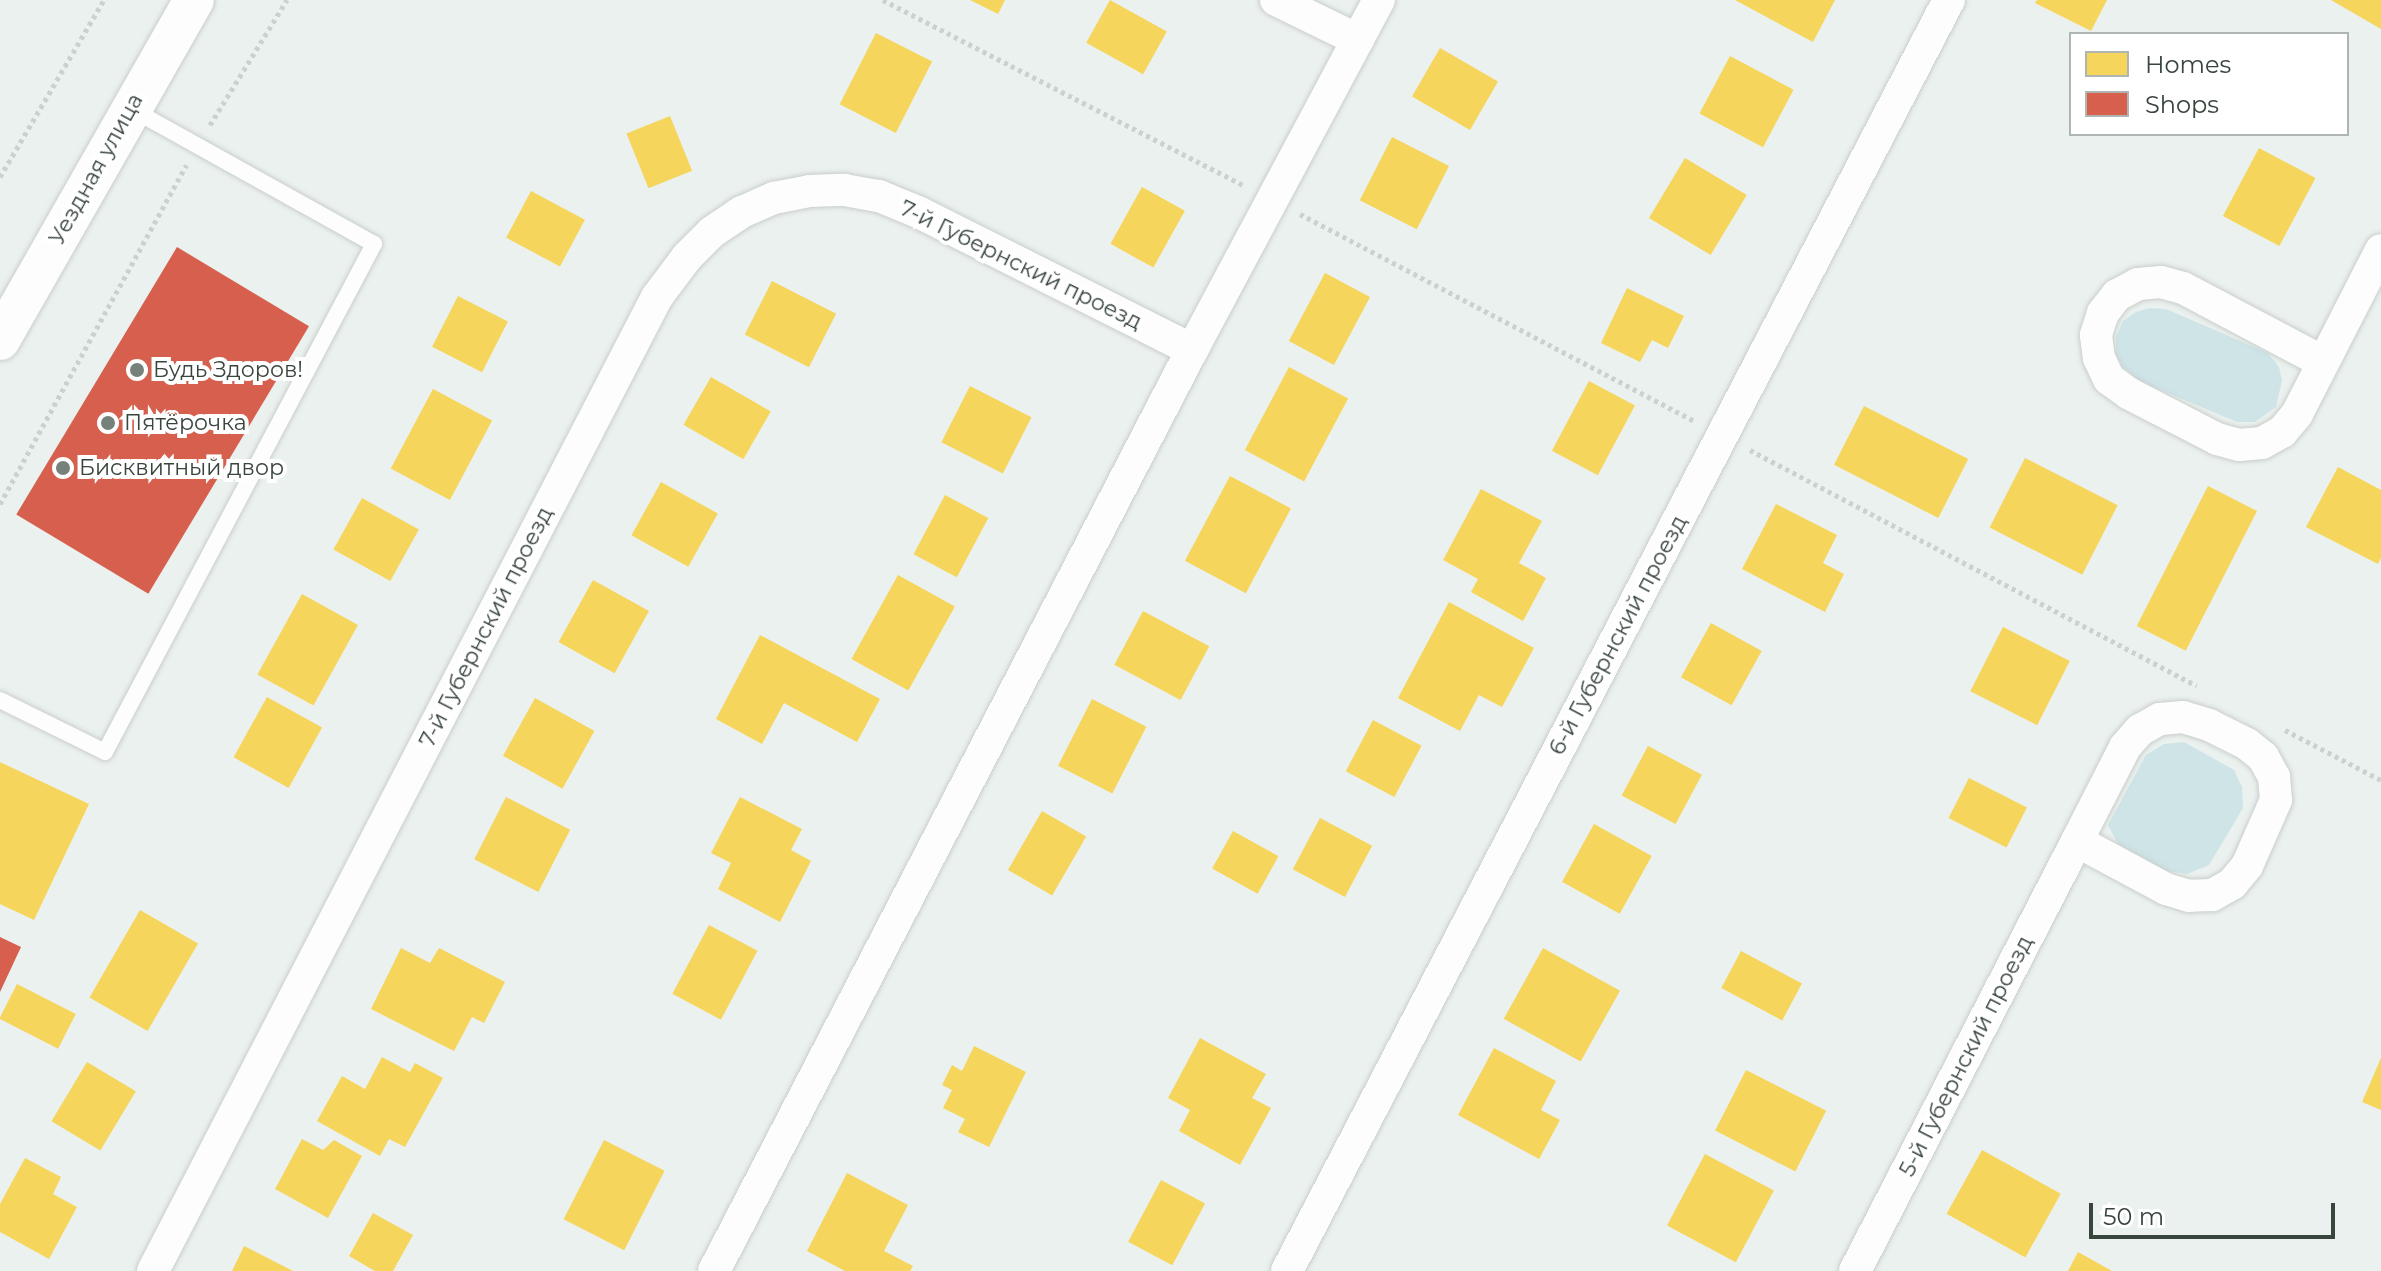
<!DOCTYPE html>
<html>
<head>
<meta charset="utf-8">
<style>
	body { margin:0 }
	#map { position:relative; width:2381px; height:1271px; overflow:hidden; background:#ebf1ee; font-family:Montserrat,sans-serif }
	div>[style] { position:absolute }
	.green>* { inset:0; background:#cee4e7 }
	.homes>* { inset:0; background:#f6d55c; transform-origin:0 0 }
	.shops>* { inset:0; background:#d6604d; transform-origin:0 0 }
	.path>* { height:5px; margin-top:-2.5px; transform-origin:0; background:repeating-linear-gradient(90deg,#cbd1cd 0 4px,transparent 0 8px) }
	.roads { filter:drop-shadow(0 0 2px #c9cecb) drop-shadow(0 0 2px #c9cecb) }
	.service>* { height:16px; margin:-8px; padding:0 8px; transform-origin:8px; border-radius:8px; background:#fcfdfc }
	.minor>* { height:32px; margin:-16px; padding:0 16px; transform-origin:16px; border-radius:16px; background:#fcfdfc }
	.tertiary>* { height:40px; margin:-20px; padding:0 20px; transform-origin:20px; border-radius:20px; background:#fcfdfc }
	.dots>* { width:22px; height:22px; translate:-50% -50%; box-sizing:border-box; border:4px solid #fff; border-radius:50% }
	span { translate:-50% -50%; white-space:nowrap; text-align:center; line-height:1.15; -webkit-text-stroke:8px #fff; paint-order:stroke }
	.street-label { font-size:22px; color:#38453d }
	.poi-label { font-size:22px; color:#38453d }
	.left { translate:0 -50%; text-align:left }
	.legend { position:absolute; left:2069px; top:32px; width:280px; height:104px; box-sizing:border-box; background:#fff; border:2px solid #afb5b1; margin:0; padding:10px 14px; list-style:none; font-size:24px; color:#38453d }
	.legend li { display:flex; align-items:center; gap:16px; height:40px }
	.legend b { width:40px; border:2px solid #afb5b1 }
	.scale { position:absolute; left:2089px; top:1203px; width:246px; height:36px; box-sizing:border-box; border:4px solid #38453d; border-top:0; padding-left:10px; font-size:24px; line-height:28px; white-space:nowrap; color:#38453d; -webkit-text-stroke:6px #fff; paint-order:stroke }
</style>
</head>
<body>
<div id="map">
	<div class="green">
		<i style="clip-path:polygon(2149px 308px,2166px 309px,2268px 353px,2279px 367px,2282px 380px,2276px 407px,2255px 422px,2237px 422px,2139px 381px,2123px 367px,2116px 355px,2116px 337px,2123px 321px,2136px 312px)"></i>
		<i style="clip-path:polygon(2184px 742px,2234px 770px,2242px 787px,2243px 808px,2209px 865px,2187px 874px,2167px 871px,2118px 844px,2108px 825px,2146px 755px,2164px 744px)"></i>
	</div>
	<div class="homes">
		<i style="clip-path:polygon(970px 0,1005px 0,998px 14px)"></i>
		<i style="left:1110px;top:0;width:65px;height:49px;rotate:29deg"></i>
		<i style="clip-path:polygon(1735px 0,1835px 0,1813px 42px)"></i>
		<i style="clip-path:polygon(2037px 0,2107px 0,2091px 31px,2035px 3px)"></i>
		<i style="clip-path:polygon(2331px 0,2381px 0,2381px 29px)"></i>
		<i style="left:876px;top:33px;width:63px;height:80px;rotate:27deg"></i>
		<i style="left:1440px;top:48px;width:67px;height:56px;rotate:30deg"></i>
		<i style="left:1730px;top:56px;width:72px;height:65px;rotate:28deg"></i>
		<i style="left:670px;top:116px;width:59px;height:47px;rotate:68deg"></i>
		<i style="left:1392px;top:137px;width:64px;height:71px;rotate:27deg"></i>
		<i style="left:2259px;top:148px;width:64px;height:77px;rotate:28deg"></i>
		<i style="left:1685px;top:158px;width:72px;height:70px;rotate:31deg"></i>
		<i style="left:1142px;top:187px;width:49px;height:65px;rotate:29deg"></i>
		<i style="left:531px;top:191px;width:61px;height:53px;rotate:28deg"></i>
		<i style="left:1325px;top:273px;width:51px;height:77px;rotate:28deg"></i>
		<i style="left:772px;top:281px;width:72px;height:60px;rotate:27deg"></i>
		<i style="clip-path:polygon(1627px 288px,1684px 316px,1668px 348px,1652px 340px,1640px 362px,1601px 343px)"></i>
		<i style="left:458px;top:296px;width:56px;height:57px;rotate:27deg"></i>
		<i style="left:1289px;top:367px;width:67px;height:94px;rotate:28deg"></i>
		<i style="left:711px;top:377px;width:69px;height:55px;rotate:30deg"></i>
		<i style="left:1589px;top:381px;width:52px;height:79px;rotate:28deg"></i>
		<i style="left:970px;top:386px;width:69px;height:63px;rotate:27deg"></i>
		<i style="left:433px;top:389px;width:67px;height:90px;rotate:28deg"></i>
		<i style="left:1864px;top:406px;width:117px;height:66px;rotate:27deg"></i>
		<i style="left:2025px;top:458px;width:104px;height:78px;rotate:27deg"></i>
		<i style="clip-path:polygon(2338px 467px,2381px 490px,2381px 558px,2378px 564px,2306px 527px)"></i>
		<i style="left:1230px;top:476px;width:69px;height:96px;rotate:28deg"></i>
		<i style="left:661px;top:482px;width:65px;height:61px;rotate:29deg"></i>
		<i style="left:2208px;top:486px;width:55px;height:157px;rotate:27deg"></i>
		<i style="clip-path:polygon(1481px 489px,1542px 521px,1519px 563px,1546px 578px,1523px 621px,1471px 592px,1478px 579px,1443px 560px)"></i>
		<i style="left:945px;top:495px;width:49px;height:67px;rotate:28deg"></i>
		<i style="left:362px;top:498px;width:65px;height:59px;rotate:29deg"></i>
		<i style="clip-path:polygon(1776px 504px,1837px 535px,1823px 563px,1844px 574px,1825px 612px,1742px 569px)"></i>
		<i style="left:898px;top:575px;width:65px;height:96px;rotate:29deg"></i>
		<i style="left:593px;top:580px;width:64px;height:71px;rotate:29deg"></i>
		<i style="left:302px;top:594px;width:64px;height:92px;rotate:29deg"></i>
		<i style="clip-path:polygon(1449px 602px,1534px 648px,1502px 707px,1479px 695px,1460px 731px,1398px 698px)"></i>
		<i style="left:1143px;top:611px;width:75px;height:61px;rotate:28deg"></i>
		<i style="left:1711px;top:623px;width:58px;height:62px;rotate:29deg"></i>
		<i style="left:2003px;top:627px;width:75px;height:72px;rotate:27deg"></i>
		<i style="clip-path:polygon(760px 635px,880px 699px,857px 742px,784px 703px,762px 744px,716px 719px)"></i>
		<i style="left:267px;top:697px;width:63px;height:69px;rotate:29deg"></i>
		<i style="left:535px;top:698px;width:68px;height:66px;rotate:29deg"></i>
		<i style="left:1092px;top:699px;width:61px;height:75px;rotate:27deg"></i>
		<i style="left:1373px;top:720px;width:55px;height:58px;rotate:28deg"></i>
		<i style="left:1648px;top:746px;width:61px;height:56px;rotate:28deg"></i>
		<i style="clip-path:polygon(0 762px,89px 804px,34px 920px,0 904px)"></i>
		<i style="left:1969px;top:778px;width:65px;height:45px;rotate:27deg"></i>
		<i style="left:506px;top:797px;width:72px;height:70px;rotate:27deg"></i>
		<i style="clip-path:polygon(740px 797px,802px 829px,791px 850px,811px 861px,780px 922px,718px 889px,731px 863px,711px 853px)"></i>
		<i style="left:1042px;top:811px;width:51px;height:68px;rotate:30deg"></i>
		<i style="left:1320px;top:818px;width:59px;height:58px;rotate:28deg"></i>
		<i style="left:1594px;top:824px;width:66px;height:66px;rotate:29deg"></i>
		<i style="left:1233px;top:831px;width:52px;height:43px;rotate:29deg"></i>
		<i style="left:140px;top:910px;width:67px;height:101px;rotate:30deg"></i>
		<i style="left:709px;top:925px;width:55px;height:78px;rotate:28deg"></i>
		<i style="clip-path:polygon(401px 948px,430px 963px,439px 948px,505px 982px,484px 1023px,472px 1017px,454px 1051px,371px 1009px)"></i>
		<i style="left:1543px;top:948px;width:88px;height:81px;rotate:29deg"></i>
		<i style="left:1741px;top:951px;width:69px;height:42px;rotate:28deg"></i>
		<i style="left:17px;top:984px;width:66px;height:39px;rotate:27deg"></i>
		<i style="clip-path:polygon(1200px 1038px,1266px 1074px,1252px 1098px,1271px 1108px,1240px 1165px,1179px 1131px,1190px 1110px,1168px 1098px)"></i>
		<i style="clip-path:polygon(974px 1046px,1026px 1072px,989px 1147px,958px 1132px,965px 1119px,943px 1108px,952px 1090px,942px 1085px,952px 1065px,962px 1071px)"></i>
		<i style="clip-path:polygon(1494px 1048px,1556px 1081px,1541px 1110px,1560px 1120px,1539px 1159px,1458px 1115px)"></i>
		<i style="clip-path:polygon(382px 1057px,410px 1072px,415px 1063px,443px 1078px,405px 1147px,389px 1139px,380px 1156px,317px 1121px,342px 1076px,365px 1089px)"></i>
		<i style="clip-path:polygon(2381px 1058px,2381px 1110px,2362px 1102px)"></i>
		<i style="left:87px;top:1062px;width:57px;height:69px;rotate:31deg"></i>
		<i style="left:1746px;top:1070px;width:90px;height:68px;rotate:27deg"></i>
		<i style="clip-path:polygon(302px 1139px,323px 1150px,334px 1140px,362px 1156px,328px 1218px,275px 1189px)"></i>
		<i style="left:604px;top:1140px;width:68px;height:89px;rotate:27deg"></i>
		<i style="left:1982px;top:1150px;width:90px;height:73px;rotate:29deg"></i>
		<i style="left:1705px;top:1154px;width:78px;height:81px;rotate:28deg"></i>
		<i style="clip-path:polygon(25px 1158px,61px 1177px,53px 1194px,77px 1207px,49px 1259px,0 1232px,0 1204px)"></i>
		<i style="clip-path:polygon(847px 1173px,908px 1205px,884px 1251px,913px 1266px,910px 1271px,845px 1271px,807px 1251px)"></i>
		<i style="left:1161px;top:1180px;width:50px;height:70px;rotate:28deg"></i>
		<i style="clip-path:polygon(373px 1213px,413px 1235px,393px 1271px,375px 1271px,349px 1256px)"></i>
		<i style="clip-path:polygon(244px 1246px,293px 1271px,232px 1271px)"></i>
		<i style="clip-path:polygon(2078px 1252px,2112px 1271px,2068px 1271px)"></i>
	</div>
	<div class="shops">
		<i style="left:177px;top:247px;width:154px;height:312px;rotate:31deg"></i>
		<i style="clip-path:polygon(0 937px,21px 947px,0 992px)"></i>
	</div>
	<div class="path">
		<i style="left:883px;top:0;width:407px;rotate:27.2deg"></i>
		<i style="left:210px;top:125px;width:147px;rotate:-58.4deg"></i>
		<i style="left:0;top:177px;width:205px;rotate:-59.6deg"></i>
		<i style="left:1300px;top:214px;width:446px;rotate:27.7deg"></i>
		<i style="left:1750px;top:450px;width:505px;rotate:27.83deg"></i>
		<i style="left:0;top:504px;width:387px;rotate:-61.2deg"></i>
		<i style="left:2285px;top:730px;width:108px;rotate:27.5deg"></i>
	</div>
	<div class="roads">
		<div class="service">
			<i style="left:0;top:700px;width:117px;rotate:26.3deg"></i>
			<i style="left:105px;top:752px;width:575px;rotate:-62.1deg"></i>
			<i style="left:374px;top:244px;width:279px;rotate:-150.9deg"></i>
		</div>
		<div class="minor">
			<i style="left:1276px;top:0;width:91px;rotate:26deg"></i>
			<i style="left:2323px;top:362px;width:158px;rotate:-152.1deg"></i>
			<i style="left:2183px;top:288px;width:23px;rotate:-165deg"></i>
			<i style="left:2161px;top:282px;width:23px;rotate:175deg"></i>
			<i style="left:2138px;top:284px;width:24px;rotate:152deg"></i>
			<i style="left:2117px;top:295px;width:23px;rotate:128deg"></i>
			<i style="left:2103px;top:313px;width:23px;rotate:108deg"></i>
			<i style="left:2096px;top:335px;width:23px;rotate:83deg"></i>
			<i style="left:2099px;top:358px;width:23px;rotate:65deg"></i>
			<i style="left:2109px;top:379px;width:24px;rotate:36deg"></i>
			<i style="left:2128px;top:393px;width:100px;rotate:27.3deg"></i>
			<i style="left:2217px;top:439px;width:23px;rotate:15deg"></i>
			<i style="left:2239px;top:445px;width:23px;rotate:-5deg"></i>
			<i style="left:2262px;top:443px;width:23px;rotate:-29deg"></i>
			<i style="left:2282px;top:432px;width:23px;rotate:-50deg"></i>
			<i style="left:2297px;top:414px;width:184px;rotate:-62.9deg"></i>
			<i style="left:153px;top:1271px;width:1097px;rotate:-62.64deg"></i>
			<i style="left:657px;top:297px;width:50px;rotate:-53.1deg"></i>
			<i style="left:687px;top:257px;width:35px;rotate:-45deg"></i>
			<i style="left:712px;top:232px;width:36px;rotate:-34deg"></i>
			<i style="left:742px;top:212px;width:35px;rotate:-24deg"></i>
			<i style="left:774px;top:198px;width:36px;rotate:-11deg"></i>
			<i style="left:809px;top:191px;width:35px;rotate:-2deg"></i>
			<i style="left:844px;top:190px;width:36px;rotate:10deg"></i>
			<i style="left:879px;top:196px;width:42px;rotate:22.3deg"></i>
			<i style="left:918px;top:212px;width:307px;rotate:26.7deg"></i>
			<i style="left:714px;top:1271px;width:1038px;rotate:-62.57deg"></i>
			<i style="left:1192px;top:350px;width:397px;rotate:-61.9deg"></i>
			<i style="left:1287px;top:1271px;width:1433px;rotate:-62.49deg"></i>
			<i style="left:1855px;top:1271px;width:484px;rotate:-62.7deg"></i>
			<i style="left:2077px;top:841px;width:106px;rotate:-62.9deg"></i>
			<i style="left:2125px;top:747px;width:23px;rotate:-49deg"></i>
			<i style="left:2140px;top:730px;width:23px;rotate:-29deg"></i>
			<i style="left:2160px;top:719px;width:23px;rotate:-5deg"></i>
			<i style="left:2183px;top:717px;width:27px;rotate:17deg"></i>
			<i style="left:2209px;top:725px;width:42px;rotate:26.6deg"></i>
			<i style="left:2247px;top:744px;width:21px;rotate:39deg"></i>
			<i style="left:2263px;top:757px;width:23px;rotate:61deg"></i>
			<i style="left:2274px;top:777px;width:23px;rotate:85deg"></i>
			<i style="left:2276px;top:800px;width:72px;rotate:113.7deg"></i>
			<i style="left:2247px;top:866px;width:23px;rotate:130deg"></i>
			<i style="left:2232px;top:884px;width:23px;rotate:151deg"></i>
			<i style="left:2212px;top:895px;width:23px;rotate:178deg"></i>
			<i style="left:2189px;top:896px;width:24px;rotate:-163deg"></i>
			<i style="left:2166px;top:889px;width:101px;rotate:-151.7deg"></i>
		</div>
		<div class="tertiary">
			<i style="left:0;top:340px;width:391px;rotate:-60.3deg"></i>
		</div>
	</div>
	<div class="dots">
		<i style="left:137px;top:370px;background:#77817b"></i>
		<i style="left:108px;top:423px;background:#77817b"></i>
		<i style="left:63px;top:468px;background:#77817b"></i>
	</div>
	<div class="street-label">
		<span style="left:96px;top:169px;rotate:-61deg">Уездная улица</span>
		<span style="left:1021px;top:265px;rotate:26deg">7-й Губернский проезд</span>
		<span style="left:486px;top:627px;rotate:-63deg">7-й Губернский проезд</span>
		<span style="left:1618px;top:635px;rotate:-62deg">6-й Губернский проезд</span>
		<span style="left:1966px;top:1056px;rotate:-63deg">5-й Губернский проезд</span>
	</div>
	<div class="poi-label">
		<span class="left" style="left:153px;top:370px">Будь Здоров!</span>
		<span class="left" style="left:124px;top:423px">Пятёрочка</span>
		<span class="left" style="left:79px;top:468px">Бисквитный двор</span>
	</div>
	<ul class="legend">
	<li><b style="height:22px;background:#f6d55c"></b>Homes</li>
	<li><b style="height:22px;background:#d6604d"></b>Shops</li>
	</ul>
	<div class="scale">50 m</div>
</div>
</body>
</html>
